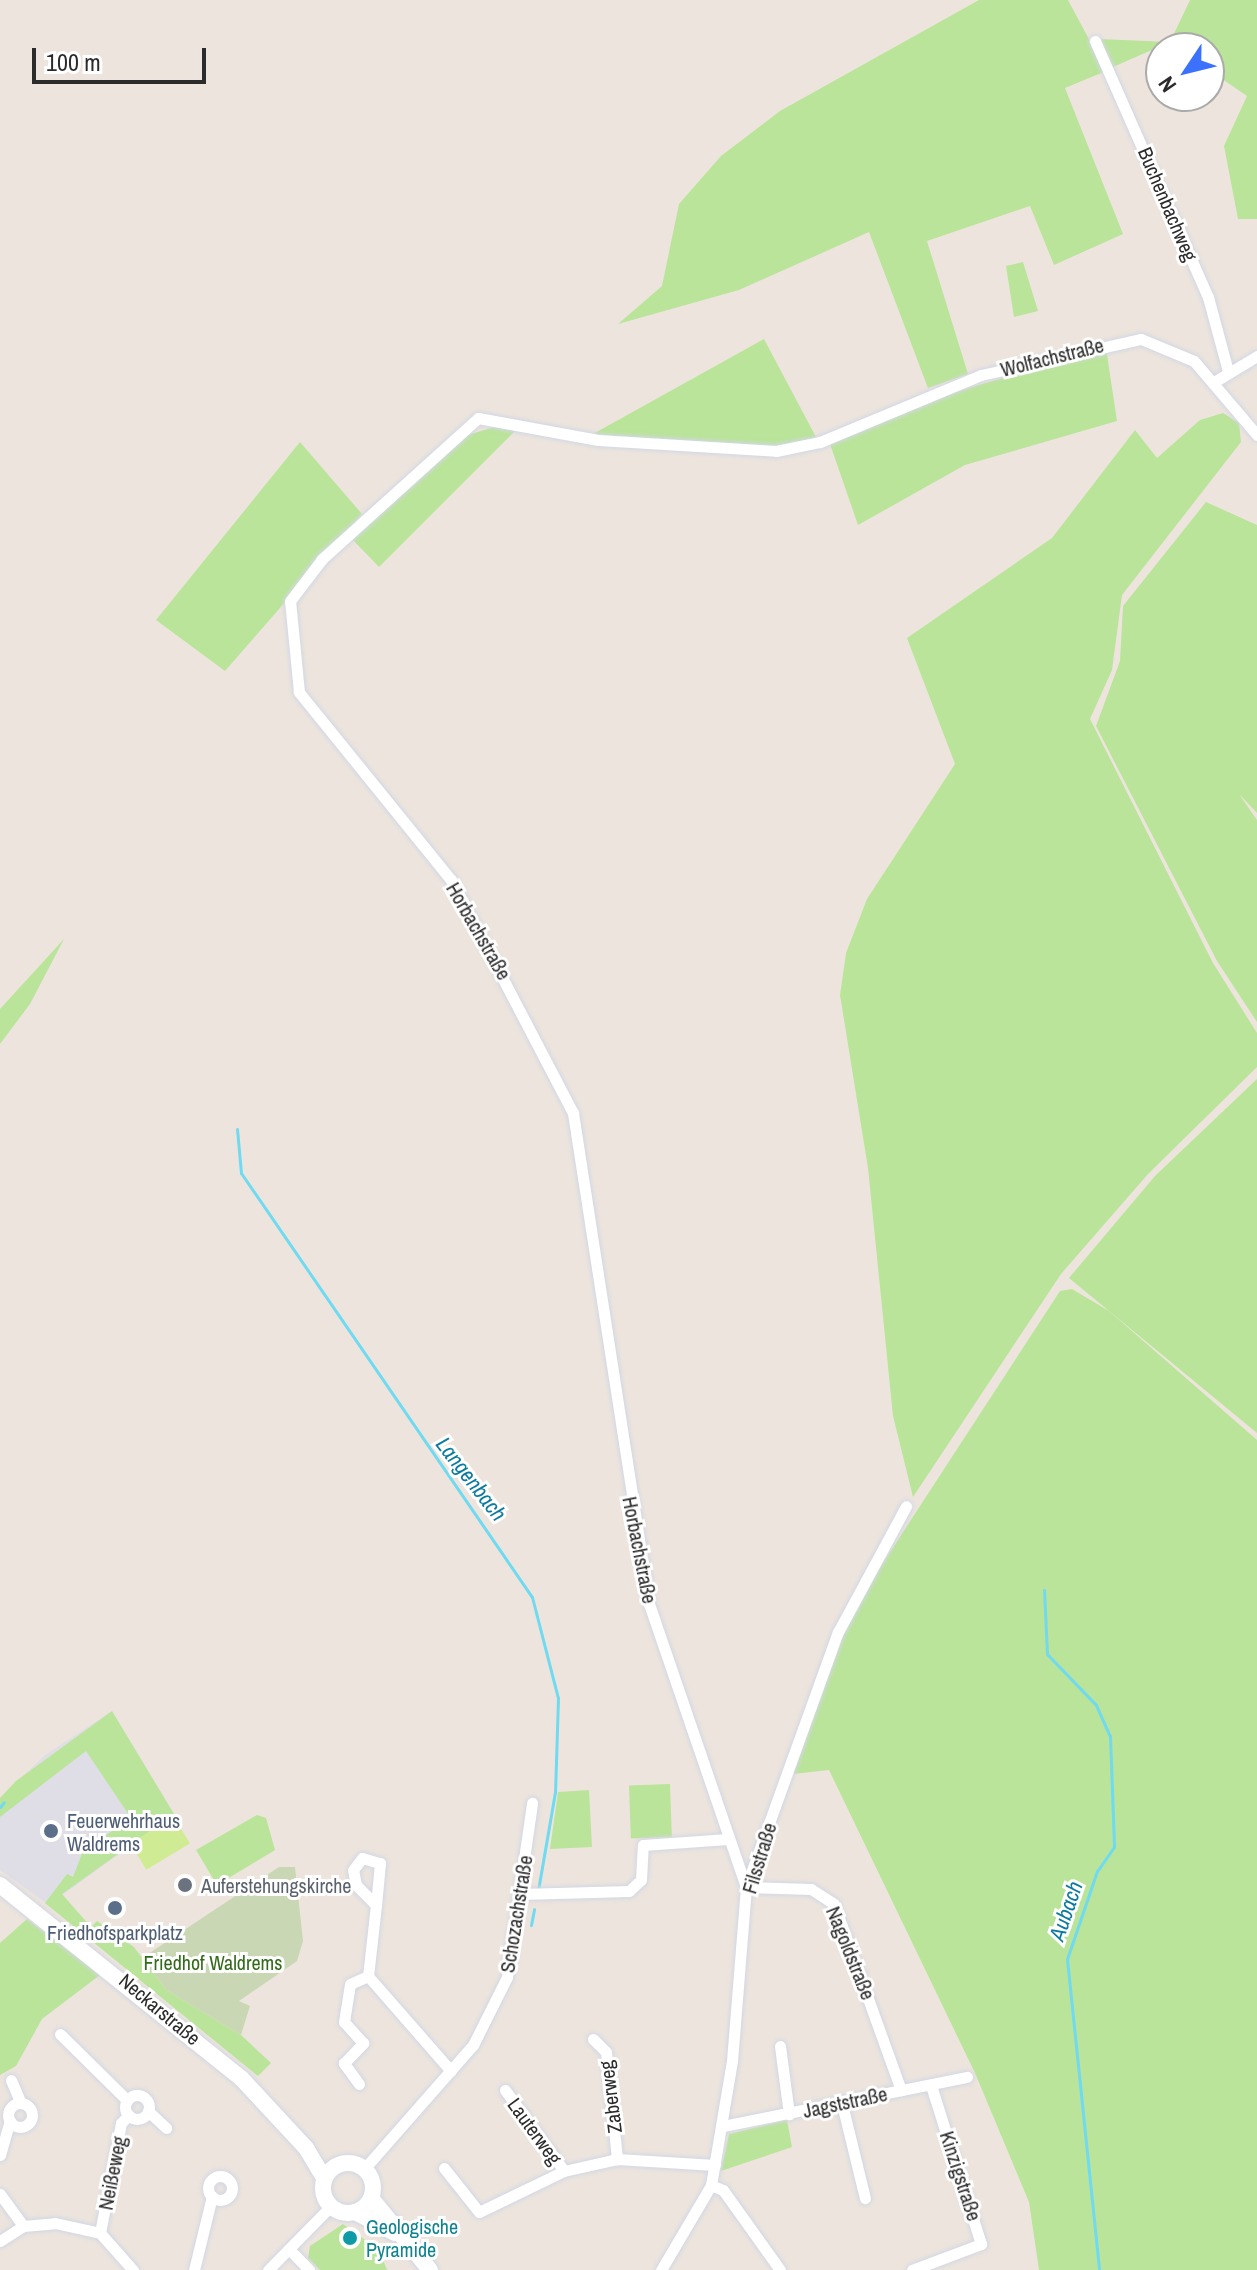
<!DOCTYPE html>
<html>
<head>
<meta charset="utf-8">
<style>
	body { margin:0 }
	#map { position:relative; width:1257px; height:2270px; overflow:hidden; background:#ede5dd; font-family:"Archivo Narrow",sans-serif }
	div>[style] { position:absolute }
	.industrial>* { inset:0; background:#dfdee6 }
	.green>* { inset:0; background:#bae499; transform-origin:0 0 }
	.cemetery>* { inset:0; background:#c9d7b4 }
	.pitch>* { inset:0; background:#cfec95; transform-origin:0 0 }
	.stream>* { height:3px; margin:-1.5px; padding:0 1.5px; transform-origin:1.5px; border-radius:1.5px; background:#6fdaf0 }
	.roads { filter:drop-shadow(0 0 2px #d2d7e4) drop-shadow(0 0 2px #d2d7e4) }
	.street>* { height:11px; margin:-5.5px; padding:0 5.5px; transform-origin:5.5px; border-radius:5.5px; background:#fff }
	.street>.ring { margin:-5.5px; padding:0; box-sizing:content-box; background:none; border:11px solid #fff; border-radius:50% }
	.secondary>* { height:16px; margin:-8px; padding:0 8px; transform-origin:8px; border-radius:8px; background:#fff }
	.secondary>.ring { margin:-8px; padding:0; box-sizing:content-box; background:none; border:16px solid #fff; border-radius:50% }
	.dots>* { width:22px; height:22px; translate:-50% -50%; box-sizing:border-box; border:4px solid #fff; border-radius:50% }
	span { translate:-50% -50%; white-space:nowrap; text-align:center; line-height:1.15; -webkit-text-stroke:6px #fff; paint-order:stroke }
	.street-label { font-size:20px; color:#2b2b2b }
	.service-label { font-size:20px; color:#4e5e75 }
	.left { translate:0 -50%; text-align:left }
	.worship-label { font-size:20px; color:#5b616d }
	.park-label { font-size:20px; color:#326a19 }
	.culture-label { font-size:20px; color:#0d838f }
	.water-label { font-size:22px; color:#0c7a9f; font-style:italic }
	.north { position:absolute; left:1145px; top:32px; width:80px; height:80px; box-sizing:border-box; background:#fff; border:2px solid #aaa; border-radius:50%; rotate:235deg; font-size:22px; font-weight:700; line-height:32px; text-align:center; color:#2b2b2b }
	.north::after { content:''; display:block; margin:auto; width:28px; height:36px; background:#3b71fc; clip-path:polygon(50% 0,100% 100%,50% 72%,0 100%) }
	.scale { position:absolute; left:32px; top:48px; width:174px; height:36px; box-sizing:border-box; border:4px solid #2b2b2b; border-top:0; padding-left:10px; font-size:24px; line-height:28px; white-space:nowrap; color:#2b2b2b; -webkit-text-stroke:6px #fff; paint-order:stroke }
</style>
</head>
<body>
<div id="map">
	<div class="industrial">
		<i style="clip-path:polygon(112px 1711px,174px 1814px,49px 1905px,0 1870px,0 1798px,45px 1755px)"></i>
	</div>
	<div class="green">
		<i style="clip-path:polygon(979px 0,1068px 0,1106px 71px,1065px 88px,1123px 234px,1054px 265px,1030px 206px,927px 241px,968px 374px,928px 388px,869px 232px,739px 290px,618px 324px,662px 286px,679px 204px,721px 156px,780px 111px)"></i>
		<i style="clip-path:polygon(1190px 0,1257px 0,1257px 219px,1238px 219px,1224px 146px,1247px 96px,1209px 70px,1209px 48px,1170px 42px,1113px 67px,1098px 39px,1170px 42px)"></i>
		<i style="clip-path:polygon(1023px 262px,1038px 311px,1014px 317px,1006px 266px)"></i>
		<i style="clip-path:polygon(764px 339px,817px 439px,757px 449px,593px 434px)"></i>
		<i style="clip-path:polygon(1106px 348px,1117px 421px,965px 465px,858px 525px,830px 444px,917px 403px)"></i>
		<i style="clip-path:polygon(1223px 413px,1239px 423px,1241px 442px,1122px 595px,1112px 670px,1090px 719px,1213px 963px,1257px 1033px,1257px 1067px,1148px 1174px,1061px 1274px,913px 1497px,893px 1416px,868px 1168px,840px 995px,846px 953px,867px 899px,955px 764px,907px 638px,1052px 538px,1135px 430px,1157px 458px,1200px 420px)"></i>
		<i style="clip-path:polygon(494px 427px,515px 431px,379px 567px,351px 538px,468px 435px)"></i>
		<i style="clip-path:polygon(300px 442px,362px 514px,225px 671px,156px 620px)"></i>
		<i style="clip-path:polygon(1206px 502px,1257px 525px,1257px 813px,1239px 794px,1257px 820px,1257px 1022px,1217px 961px,1096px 726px,1120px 661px,1123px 606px)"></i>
		<i style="clip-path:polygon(64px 939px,30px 1004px,0 1044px,0 1009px)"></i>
		<i style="clip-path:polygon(1257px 1079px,1257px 1433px,1069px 1278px,1155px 1176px)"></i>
		<i style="clip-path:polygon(1072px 1289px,1109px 1311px,1257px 1440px,1257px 2270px,1039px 2270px,1029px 2202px,975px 2073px,829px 1770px,793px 1774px,851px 1612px,1060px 1291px)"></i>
		<i style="clip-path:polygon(112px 1711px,174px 1814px,62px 1894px,91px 1927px,97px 1921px,134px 1947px,166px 1990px,241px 2035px,271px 2063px,258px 2076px,45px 1903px,67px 1874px,73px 1877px,83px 1851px,131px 1818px,86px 1751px,0 1817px,0 1798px,16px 1781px)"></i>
		<i style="left:670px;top:1784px;width:53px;height:41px;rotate:88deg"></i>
		<i style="clip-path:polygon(589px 1790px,592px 1847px,550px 1849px,558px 1792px)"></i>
		<i style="clip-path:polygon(257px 1815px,266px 1818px,275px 1850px,217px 1885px,196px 1850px)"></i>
		<i style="clip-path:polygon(27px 1919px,100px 1975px,42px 2019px,16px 2066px,0 2075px,0 1943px)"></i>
		<i style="clip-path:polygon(787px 2120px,792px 2147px,721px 2171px,729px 2134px)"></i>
		<i style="clip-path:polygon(343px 2224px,379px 2250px,387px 2270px,320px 2270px,308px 2258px,310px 2246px)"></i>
	</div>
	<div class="cemetery">
		<i style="clip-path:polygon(279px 1867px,295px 1867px,303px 1941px,297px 1961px,239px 2001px,250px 2006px,241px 2035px,166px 1990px,142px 1958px)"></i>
	</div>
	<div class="pitch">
		<i style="left:174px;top:1817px;width:31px;height:51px;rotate:59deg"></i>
	</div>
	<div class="stream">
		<i style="left:237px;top:1129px;width:44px;rotate:84.8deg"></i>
		<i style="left:241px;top:1173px;width:514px;rotate:55.54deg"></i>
		<i style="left:532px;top:1597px;width:104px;rotate:75.6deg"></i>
		<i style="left:558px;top:1698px;width:94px;rotate:91.8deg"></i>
		<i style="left:555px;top:1792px;width:99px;rotate:99.8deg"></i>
		<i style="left:1044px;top:1590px;width:64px;rotate:87.3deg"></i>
		<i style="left:1047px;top:1654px;width:71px;rotate:46.1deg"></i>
		<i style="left:1096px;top:1705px;width:34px;rotate:66deg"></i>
		<i style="left:1110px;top:1736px;width:111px;rotate:87.9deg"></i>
		<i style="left:1114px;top:1847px;width:29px;rotate:125deg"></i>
		<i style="left:1097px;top:1871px;width:93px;rotate:108.8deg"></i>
		<i style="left:1067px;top:1959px;width:313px;rotate:84.1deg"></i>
		<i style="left:0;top:1807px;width:6px;rotate:-51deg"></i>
		<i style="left:531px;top:1925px;width:16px;rotate:-79deg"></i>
	</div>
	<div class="roads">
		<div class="street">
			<i style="left:1095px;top:41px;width:280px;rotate:66.2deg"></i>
			<i style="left:1208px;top:297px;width:77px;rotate:74.9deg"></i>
			<i style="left:1214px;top:382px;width:50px;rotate:-31.2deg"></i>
			<i style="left:746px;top:1887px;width:299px;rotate:-108.9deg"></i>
			<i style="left:649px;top:1604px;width:497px;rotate:-98.8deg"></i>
			<i style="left:573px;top:1113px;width:263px;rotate:-117.6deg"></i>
			<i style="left:451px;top:880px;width:242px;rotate:-129deg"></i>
			<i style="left:299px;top:692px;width:91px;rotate:-95.6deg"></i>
			<i style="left:290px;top:601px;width:53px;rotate:-52.7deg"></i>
			<i style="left:322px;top:559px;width:210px;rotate:-42.1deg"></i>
			<i style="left:478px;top:418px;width:122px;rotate:10.4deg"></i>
			<i style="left:598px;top:440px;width:178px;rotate:3.5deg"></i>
			<i style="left:776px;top:451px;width:45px;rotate:-11.6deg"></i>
			<i style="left:820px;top:442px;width:174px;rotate:-22.6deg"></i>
			<i style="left:981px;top:375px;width:164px;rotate:-12.7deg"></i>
			<i style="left:1141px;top:339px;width:57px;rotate:22.5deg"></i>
			<i style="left:1194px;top:361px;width:97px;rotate:49.6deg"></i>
			<i style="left:746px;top:1887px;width:65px;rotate:1.8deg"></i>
			<i style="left:811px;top:1889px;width:27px;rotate:33deg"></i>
			<i style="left:834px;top:1904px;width:198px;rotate:70.2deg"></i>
			<i style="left:520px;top:1894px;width:109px;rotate:-1.6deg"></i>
			<i style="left:629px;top:1891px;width:16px;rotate:-43deg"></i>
			<i style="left:641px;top:1880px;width:35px;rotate:-87deg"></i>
			<i style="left:643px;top:1845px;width:85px;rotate:-4deg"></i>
			<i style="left:376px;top:1905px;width:28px;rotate:-135deg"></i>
			<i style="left:356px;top:1885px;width:15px;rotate:-101deg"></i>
			<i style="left:353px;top:1870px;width:15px;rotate:-53deg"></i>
			<i style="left:362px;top:1858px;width:19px;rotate:16deg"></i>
			<i style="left:380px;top:1863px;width:42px;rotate:95.4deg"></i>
			<i style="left:376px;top:1905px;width:71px;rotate:96.4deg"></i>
			<i style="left:368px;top:1976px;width:126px;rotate:48.9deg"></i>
			<i style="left:60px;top:2034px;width:94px;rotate:44.6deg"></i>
			<i style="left:593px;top:2039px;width:18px;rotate:45deg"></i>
			<i style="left:606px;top:2052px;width:108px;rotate:84.1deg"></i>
			<i style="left:780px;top:2046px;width:69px;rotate:82.5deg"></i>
			<i style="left:11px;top:2080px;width:25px;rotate:67deg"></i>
			<i style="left:359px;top:2084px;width:26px;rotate:-126deg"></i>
			<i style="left:344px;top:2063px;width:28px;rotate:-46deg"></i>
			<i style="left:363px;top:2043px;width:28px;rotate:-132deg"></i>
			<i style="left:344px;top:2022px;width:38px;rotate:-81deg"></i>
			<i style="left:350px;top:1984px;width:20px;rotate:-24deg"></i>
			<i style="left:505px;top:2090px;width:100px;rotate:53.9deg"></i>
			<i class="ring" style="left:125px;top:2095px;width:13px;height:13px"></i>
			<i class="ring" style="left:8px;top:2103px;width:13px;height:13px"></i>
			<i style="left:842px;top:2104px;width:97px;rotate:76.3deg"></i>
			<i style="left:148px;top:2111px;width:25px;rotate:43deg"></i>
			<i style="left:723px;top:2126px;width:249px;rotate:-11.4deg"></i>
			<i style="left:0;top:2155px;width:36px;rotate:-74deg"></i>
			<i style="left:444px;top:2168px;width:56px;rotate:51.5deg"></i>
			<i style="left:479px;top:2212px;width:94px;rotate:-25.8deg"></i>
			<i style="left:564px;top:2171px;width:54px;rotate:-12.8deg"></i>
			<i style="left:617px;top:2159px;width:98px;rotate:3.5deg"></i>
			<i style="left:364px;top:2169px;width:165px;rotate:-48.7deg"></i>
			<i style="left:473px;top:2045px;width:76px;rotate:-63.4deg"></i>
			<i style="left:507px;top:1977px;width:176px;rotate:-81.8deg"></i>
			<i class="ring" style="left:208px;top:2176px;width:13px;height:13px"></i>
			<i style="left:711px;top:2185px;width:13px;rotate:23deg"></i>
			<i style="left:723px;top:2190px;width:98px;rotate:54.5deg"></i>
			<i style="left:0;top:2194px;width:39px;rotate:54deg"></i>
			<i style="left:100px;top:2233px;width:112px;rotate:-79.2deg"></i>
			<i style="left:121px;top:2123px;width:11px;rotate:-45deg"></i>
			<i style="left:0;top:2241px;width:27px;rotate:-33deg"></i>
			<i style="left:23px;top:2226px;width:32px;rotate:-5deg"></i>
			<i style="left:55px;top:2223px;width:46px;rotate:12.5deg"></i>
			<i style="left:100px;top:2233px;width:50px;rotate:48.3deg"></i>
			<i style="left:289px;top:2249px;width:29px;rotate:46deg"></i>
			<i style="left:194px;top:2270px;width:76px;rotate:-76.3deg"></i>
			<i style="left:268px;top:2270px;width:88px;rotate:-45.5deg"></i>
			<i style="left:661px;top:2270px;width:99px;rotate:-59.5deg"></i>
			<i style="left:711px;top:2185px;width:126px;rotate:-80.4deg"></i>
			<i style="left:732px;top:2061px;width:175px;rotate:-85.4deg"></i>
			<i style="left:746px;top:1887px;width:271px;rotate:-70.2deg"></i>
			<i style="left:838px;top:1632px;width:143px;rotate:-61.6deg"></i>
			<i style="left:912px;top:2270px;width:74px;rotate:-20.6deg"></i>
			<i style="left:981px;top:2244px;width:167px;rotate:-107.5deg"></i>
		</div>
		<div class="secondary">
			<i style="left:0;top:1885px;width:309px;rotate:38.7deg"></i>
			<i style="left:241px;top:2078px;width:96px;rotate:47.1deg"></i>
			<i style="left:306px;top:2148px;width:35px;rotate:59deg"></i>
			<i class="ring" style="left:323px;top:2163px;width:34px;height:34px"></i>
			<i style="left:371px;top:2198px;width:93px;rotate:50.7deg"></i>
			<i style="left:355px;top:2212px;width:45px;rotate:27.7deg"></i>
		</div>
	</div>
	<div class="dots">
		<i style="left:51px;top:1831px;background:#5c6f8a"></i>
		<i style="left:185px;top:1885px;background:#6b7280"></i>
		<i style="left:115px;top:1908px;background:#5c6f8a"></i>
		<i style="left:350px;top:2238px;background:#0f9aa8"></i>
	</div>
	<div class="street-label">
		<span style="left:1168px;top:204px;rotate:67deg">Buchenbachweg</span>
		<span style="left:1052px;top:357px;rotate:-14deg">Wolfachstraße</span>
		<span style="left:479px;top:931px;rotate:60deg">Horbachstraße</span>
		<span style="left:640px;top:1550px;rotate:79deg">Horbachstraße</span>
		<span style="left:759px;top:1858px;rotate:-73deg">Filsstraße</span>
		<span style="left:516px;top:1914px;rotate:-81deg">Schozachstraße</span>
		<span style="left:851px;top:1953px;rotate:68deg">Nagoldstraße</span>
		<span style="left:160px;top:2009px;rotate:40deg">Neckarstraße</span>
		<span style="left:610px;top:2097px;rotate:-97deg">Zaberweg</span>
		<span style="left:845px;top:2102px;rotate:-12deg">Jagststraße</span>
		<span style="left:535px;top:2131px;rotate:54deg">Lauterweg</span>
		<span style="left:112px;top:2173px;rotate:-79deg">Neißeweg</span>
		<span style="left:961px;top:2176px;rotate:72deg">Kinzigstraße</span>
	</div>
	<div class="service-label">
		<span class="left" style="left:67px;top:1832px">Feuerwehrhaus<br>Waldrems</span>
		<span style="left:115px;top:1932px">Friedhofsparkplatz</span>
	</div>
	<div class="worship-label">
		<span class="left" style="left:201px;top:1885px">Auferstehungskirche</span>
	</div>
	<div class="park-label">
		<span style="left:213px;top:1962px">Friedhof Waldrems</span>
	</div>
	<div class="culture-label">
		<span class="left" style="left:366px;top:2238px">Geologische<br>Pyramide</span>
	</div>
	<div class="water-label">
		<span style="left:471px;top:1479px;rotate:52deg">Langenbach</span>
		<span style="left:1066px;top:1911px;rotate:-71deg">Aubach</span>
	</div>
	<div class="north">N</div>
	<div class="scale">100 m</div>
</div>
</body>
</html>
